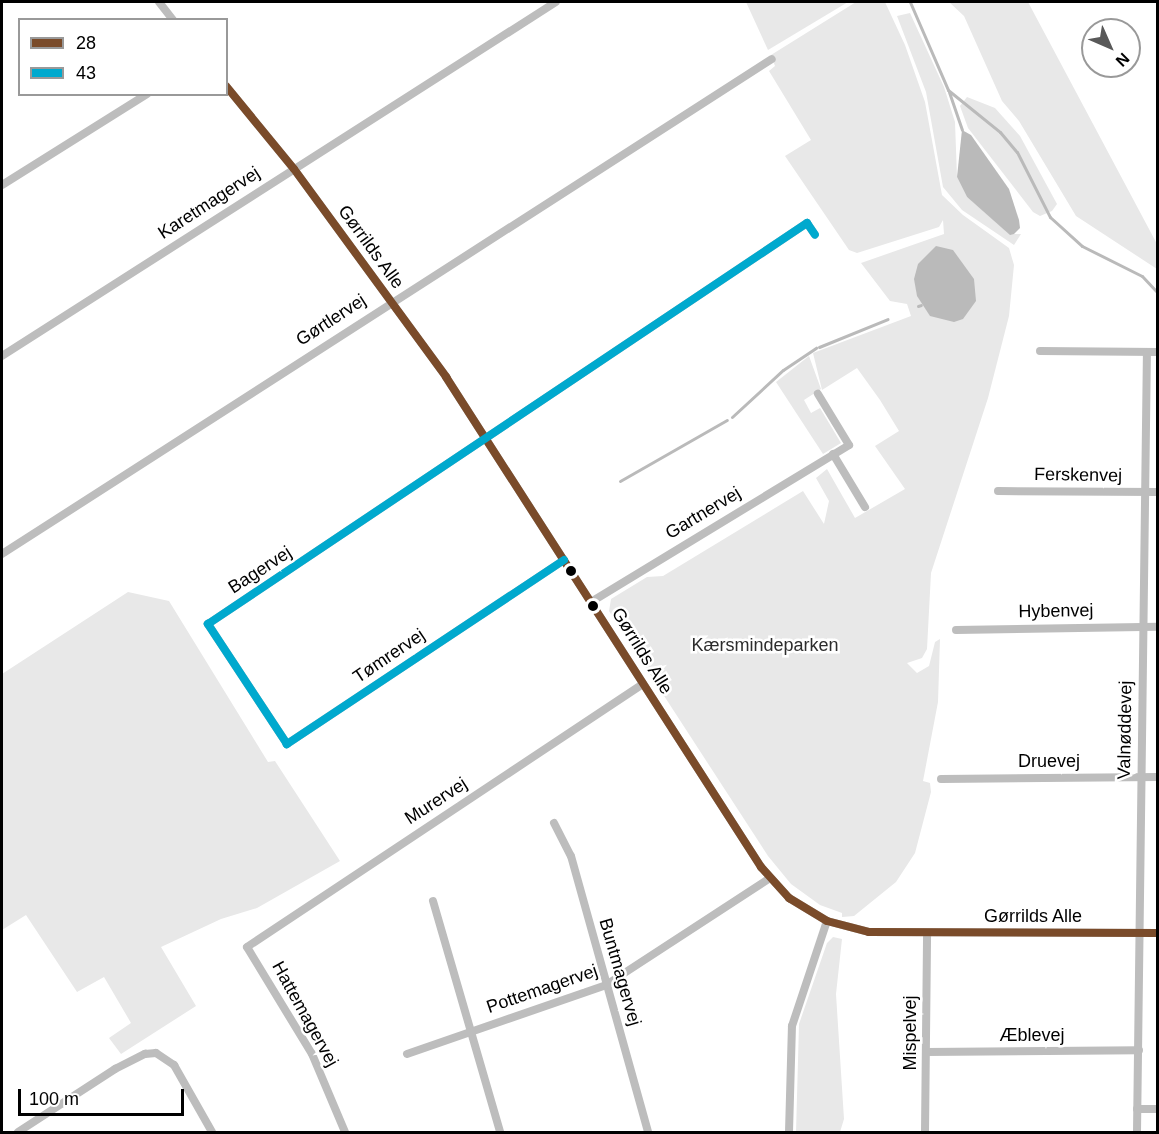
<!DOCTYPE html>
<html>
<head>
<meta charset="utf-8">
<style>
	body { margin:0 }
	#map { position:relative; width:1159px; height:1134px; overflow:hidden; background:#fff; font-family:Arial,sans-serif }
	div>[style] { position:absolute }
	.green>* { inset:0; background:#e8e8e8 }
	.water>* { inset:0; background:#bababa }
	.stream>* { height:3px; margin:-1.5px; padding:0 1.5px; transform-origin:1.5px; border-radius:1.5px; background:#bababa }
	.minor>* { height:8px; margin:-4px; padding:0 4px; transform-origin:4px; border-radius:4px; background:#bdbdbd }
	.bus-1>* { height:8px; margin:-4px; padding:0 4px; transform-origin:4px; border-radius:4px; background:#7a4b2a }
	.bus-2>* { height:8px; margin:-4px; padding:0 4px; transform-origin:4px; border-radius:4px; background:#00a9ce }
	.dots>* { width:16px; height:16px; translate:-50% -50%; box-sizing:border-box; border:3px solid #fff; border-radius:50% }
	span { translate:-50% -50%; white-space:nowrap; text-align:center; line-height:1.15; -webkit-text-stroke:5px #fff; paint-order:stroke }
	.street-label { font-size:18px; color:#000 }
	.park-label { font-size:18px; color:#2d2d2d }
	.frame { position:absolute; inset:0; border:3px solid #000; pointer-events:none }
	.legend { position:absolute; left:18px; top:18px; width:210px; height:78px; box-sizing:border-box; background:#fff; border:2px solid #999; margin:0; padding:8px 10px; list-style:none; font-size:18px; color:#000 }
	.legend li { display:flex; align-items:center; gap:12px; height:30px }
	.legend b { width:30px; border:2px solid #999 }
	.north { position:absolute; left:1081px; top:18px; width:60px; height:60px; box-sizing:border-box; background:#fff; border:2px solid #999; border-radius:50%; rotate:135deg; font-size:16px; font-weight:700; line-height:24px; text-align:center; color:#000 }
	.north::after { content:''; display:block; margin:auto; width:21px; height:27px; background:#595959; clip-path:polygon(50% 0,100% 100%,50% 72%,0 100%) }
	.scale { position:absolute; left:18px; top:1089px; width:166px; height:27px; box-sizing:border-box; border:3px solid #000; border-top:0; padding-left:8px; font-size:18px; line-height:21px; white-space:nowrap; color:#000; -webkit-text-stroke:4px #fff; paint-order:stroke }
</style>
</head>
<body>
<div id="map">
	<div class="green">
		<i style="clip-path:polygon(746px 2px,848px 2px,768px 50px)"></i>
		<i style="clip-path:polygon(856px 2px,885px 2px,905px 45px,925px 102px,942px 195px,963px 215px,1009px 248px,1014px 265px,1009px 316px,988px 398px,931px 573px,927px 649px,922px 658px,907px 663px,917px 673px,929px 666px,935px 642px,940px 639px,938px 702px,923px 781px,930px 783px,931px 792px,915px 853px,896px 882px,854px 916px,842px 917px,842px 913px,820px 905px,791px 884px,768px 856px,609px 611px,611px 599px,647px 577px,663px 576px,803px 491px,824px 524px,829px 501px,816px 478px,827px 469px,855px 518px,905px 489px,875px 446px,899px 431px,880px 400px,857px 368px,822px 390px,813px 353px,911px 316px,907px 304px,890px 301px,861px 263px,944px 234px,943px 220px,939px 227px,857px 253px,849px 250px,785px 156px,811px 140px,769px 71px,775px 66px,771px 55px)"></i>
		<i style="clip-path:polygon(949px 2px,1028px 2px,1157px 244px,1157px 269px,1076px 216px,1019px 121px,1002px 101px,964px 16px)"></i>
		<i style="clip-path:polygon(910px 13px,944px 87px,955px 122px,957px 177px,967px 197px,1010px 234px,1021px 234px,1014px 245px,962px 210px,943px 187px,926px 92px,897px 16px)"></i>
		<i style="clip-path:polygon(967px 97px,995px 108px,1020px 136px,1057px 204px,1052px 211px,1040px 216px,1033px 212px,968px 128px,960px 106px)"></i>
		<i style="clip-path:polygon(809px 356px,821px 389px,804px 400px,811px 413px,820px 408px,841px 443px,823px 454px,776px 382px)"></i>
		<i style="clip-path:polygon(128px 592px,169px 601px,268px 762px,275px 761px,340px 861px,257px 908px,221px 919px,161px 947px,196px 1006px,121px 1054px,109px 1038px,131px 1023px,104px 977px,77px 992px,26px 915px,2px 930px,2px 674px)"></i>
		<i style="clip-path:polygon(833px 937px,842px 939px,836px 994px,844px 1119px,840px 1132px,796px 1132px,799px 1024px,827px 943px)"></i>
	</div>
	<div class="water">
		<i style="clip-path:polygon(962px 130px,971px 135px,1009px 189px,1019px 220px,1020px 228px,1014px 234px,1010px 235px,967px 197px,957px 177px)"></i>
		<i style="clip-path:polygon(936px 246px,953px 250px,974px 279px,976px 301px,963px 319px,954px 322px,930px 316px,917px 296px,914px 279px,918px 264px)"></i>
	</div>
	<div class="stream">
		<i style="left:910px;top:2px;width:96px;rotate:66.6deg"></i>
		<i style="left:948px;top:90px;width:67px;rotate:38.9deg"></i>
		<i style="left:1000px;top:132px;width:26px;rotate:50deg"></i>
		<i style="left:1017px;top:152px;width:73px;rotate:63.1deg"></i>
		<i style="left:1050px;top:217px;width:43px;rotate:42.2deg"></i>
		<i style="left:1082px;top:246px;width:67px;rotate:26.6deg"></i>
		<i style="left:1142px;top:276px;width:23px;rotate:47deg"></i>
		<i style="left:949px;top:92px;width:40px;rotate:71.1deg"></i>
		<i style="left:918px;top:306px;width:3px;rotate:-18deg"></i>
		<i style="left:819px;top:347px;width:74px;rotate:-22.1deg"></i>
		<i style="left:732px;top:417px;width:69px;rotate:-42.7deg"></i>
		<i style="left:783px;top:370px;width:40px;rotate:-34deg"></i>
		<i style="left:620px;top:481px;width:123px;rotate:-29.7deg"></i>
	</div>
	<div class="minor">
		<i style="left:159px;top:2px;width:23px;rotate:52deg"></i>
		<i style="left:226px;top:86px;width:107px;rotate:50.7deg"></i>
		<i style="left:294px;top:169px;width:258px;rotate:53.8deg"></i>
		<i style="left:446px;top:377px;width:583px;rotate:57.26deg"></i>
		<i style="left:761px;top:867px;width:42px;rotate:47.9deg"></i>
		<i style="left:789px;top:898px;width:44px;rotate:31.2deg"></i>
		<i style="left:827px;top:921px;width:43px;rotate:14.7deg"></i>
		<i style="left:869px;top:932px;width:289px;rotate:0.2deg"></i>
		<i style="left:2px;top:185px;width:171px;rotate:-32.1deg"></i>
		<i style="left:1040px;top:351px;width:118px;rotate:0.5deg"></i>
		<i style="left:2px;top:356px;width:657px;rotate:-32.58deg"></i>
		<i style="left:833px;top:454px;width:62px;rotate:58.9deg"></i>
		<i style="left:998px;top:491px;width:160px;rotate:0.4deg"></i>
		<i style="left:2px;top:554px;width:915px;rotate:-32.74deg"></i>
		<i style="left:564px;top:560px;width:333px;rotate:146.4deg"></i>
		<i style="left:287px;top:744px;width:144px;rotate:-123.4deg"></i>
		<i style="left:208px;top:624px;width:721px;rotate:-33.8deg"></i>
		<i style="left:807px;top:223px;width:14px;rotate:56deg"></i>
		<i style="left:591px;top:602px;width:302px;rotate:-31.3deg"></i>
		<i style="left:849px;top:445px;width:60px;rotate:-121.3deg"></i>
		<i style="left:956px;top:630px;width:202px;rotate:-0.9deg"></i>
		<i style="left:941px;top:779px;width:217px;rotate:-0.5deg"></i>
		<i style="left:554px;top:823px;width:37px;rotate:63deg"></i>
		<i style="left:571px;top:856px;width:287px;rotate:74.4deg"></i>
		<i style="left:433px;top:901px;width:241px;rotate:73.8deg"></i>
		<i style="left:926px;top:1052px;width:213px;rotate:-0.5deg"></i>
		<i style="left:407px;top:1054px;width:211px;rotate:-19.1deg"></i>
		<i style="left:606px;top:985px;width:196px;rotate:-33.1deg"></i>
		<i style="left:1137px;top:1109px;width:21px"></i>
		<i style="left:18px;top:1132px;width:116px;rotate:-33deg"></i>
		<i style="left:115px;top:1069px;width:34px;rotate:-27deg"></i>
		<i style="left:145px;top:1054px;width:11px;rotate:-5deg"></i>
		<i style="left:156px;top:1053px;width:22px;rotate:34deg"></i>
		<i style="left:174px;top:1065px;width:77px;rotate:60.4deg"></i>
		<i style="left:345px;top:1132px;width:85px;rotate:-112.9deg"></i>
		<i style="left:312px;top:1054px;width:125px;rotate:-121.3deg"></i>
		<i style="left:247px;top:947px;width:475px;rotate:-33.6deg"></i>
		<i style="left:789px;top:1132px;width:106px;rotate:-88.4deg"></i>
		<i style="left:792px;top:1026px;width:111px;rotate:-71.6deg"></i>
		<i style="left:925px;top:1132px;width:199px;rotate:-89.4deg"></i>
		<i style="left:1137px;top:1132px;width:780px;rotate:-89.27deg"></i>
	</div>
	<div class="bus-1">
		<i style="left:226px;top:86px;width:107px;rotate:50.7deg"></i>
		<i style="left:294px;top:169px;width:258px;rotate:53.8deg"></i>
		<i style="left:446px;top:377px;width:583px;rotate:57.26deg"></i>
		<i style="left:761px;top:867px;width:42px;rotate:47.9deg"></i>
		<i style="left:789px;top:898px;width:44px;rotate:31.2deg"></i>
		<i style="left:827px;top:921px;width:43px;rotate:14.7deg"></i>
		<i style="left:869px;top:932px;width:289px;rotate:0.2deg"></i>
	</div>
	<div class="bus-2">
		<i style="left:564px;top:560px;width:333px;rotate:146.4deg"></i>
		<i style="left:287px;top:744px;width:144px;rotate:-123.4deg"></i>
		<i style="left:208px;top:624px;width:721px;rotate:-33.8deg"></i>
		<i style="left:807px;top:223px;width:14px;rotate:56deg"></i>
	</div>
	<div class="dots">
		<i style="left:571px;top:571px;background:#000"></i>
		<i style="left:593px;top:606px;background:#000"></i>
	</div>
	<div class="street-label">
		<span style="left:209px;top:203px;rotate:-33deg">Karetmagervej</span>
		<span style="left:371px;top:247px;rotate:54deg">Gørrilds Alle</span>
		<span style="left:331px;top:320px;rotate:-33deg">Gørtlervej</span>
		<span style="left:1078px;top:475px;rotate:1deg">Ferskenvej</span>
		<span style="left:703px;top:513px;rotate:-31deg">Gartnervej</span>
		<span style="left:260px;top:570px;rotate:-33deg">Bagervej</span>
		<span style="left:1056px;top:611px;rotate:-1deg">Hybenvej</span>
		<span style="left:642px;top:651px;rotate:58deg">Gørrilds Alle</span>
		<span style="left:389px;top:656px;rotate:-34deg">Tømrervej</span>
		<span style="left:1125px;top:730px;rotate:-89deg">Valnøddevej</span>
		<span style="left:1049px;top:761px">Druevej</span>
		<span style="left:436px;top:801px;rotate:-33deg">Murervej</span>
		<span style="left:1033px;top:916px">Gørrilds Alle</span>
		<span style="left:620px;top:972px;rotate:74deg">Buntmagervej</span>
		<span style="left:542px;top:989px;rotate:-19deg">Pottemagervej</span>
		<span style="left:305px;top:1014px;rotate:61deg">Hattemagervej</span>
		<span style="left:910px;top:1033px;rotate:-90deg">Mispelvej</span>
		<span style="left:1032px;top:1035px">Æblevej</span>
	</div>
	<div class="park-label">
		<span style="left:765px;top:645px">Kærsmindeparken</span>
	</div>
	<div class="frame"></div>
	<ul class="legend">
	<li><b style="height:8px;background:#7a4b2a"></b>28</li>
	<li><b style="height:8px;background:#00a9ce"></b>43</li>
	</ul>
	<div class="north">N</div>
	<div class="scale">100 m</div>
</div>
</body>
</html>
